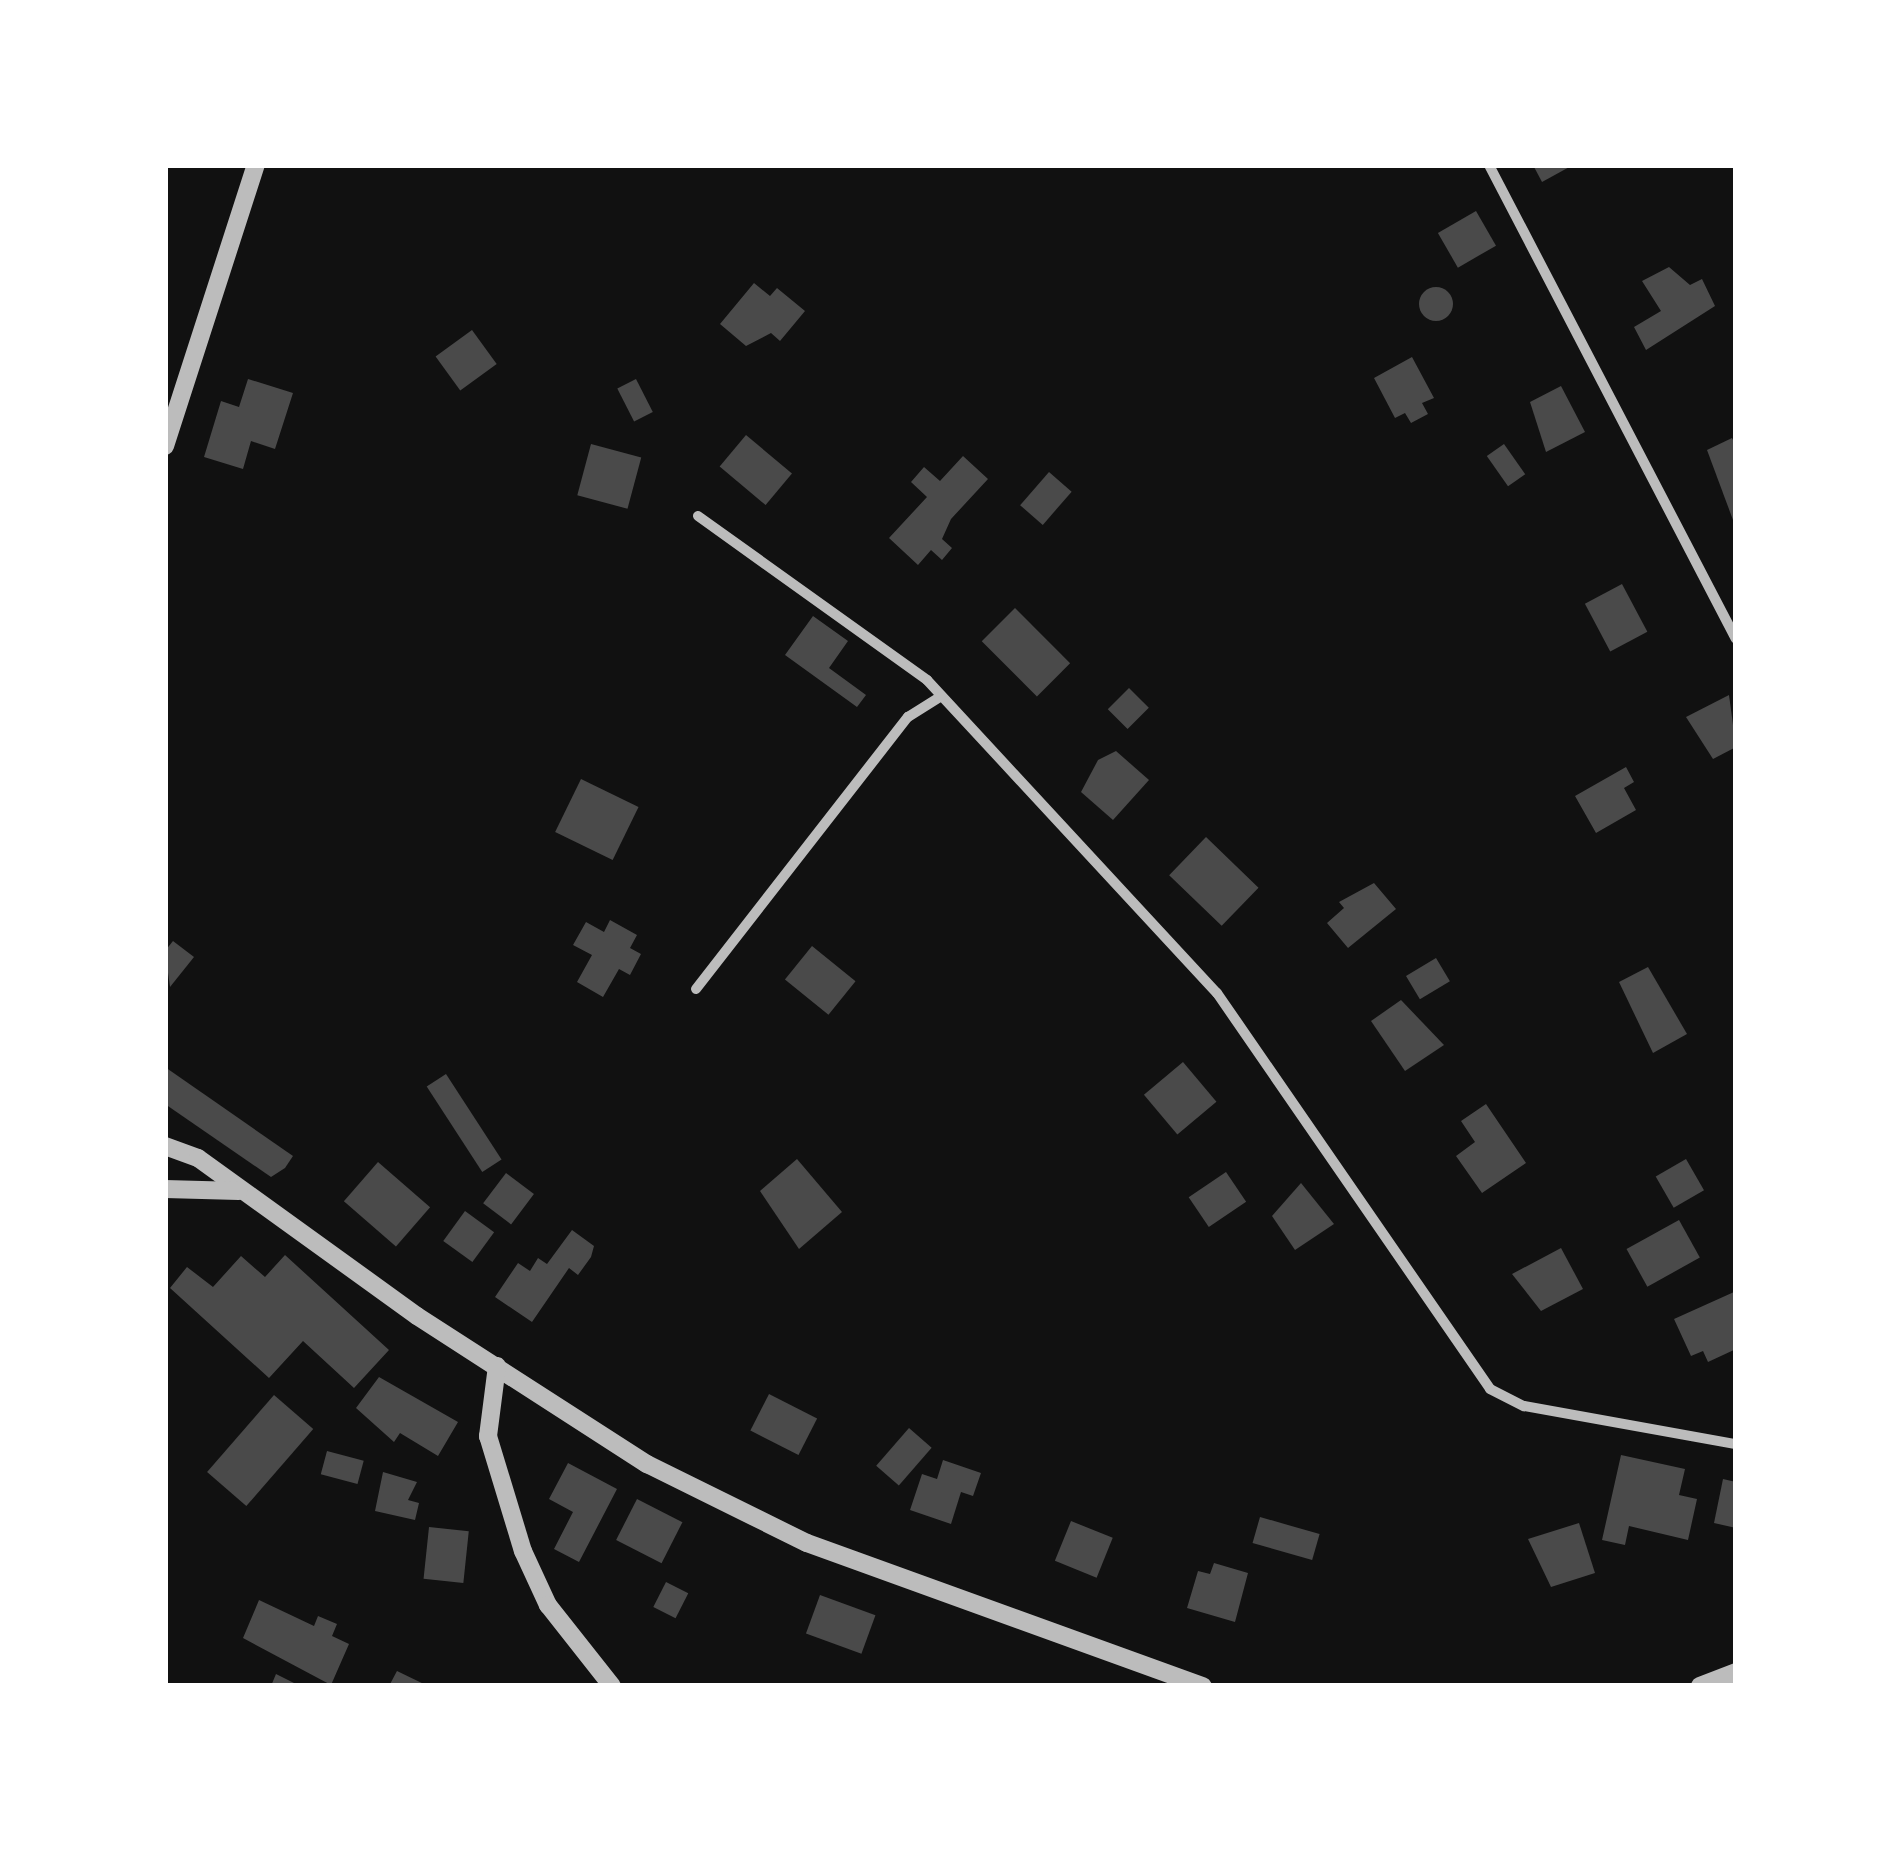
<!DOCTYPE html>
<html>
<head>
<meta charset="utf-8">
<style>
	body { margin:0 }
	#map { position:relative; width:1901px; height:1851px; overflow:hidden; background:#111; font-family:"PT Sans Narrow",sans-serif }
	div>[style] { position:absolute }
	.building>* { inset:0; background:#4a4a4a; transform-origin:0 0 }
	.round { border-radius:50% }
	.minor>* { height:10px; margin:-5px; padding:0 5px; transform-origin:5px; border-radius:5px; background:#bcbcbc }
	.tertiary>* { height:18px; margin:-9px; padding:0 9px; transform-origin:9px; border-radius:9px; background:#bcbcbc }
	span { translate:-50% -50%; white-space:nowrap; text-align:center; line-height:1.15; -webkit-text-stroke:10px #fff; paint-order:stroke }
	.frame { position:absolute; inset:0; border:168px solid #fff; pointer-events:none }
</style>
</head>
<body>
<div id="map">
	<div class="building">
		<i style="clip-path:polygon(1533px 165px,1573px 165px,1542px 182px)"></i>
		<i style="left:1476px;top:211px;width:40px;height:44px;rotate:60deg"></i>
		<i style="clip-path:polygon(1669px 267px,1690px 285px,1702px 279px,1715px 306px,1646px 350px,1634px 327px,1661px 311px,1642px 281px)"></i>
		<i style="clip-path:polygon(754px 283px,770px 296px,777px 288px,805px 311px,780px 341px,771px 333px,746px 346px,720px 324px)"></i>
		<i class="round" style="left:1419px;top:287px;width:34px;height:34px"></i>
		<i style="left:472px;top:330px;width:42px;height:45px;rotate:54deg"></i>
		<i style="clip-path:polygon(1412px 357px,1434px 398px,1422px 403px,1428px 414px,1411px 423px,1405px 413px,1395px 418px,1374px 378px)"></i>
		<i style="clip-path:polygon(248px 379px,293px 393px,275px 449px,251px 441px,243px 469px,204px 457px,221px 401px,239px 407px)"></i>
		<i style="left:636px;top:379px;width:37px;height:21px;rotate:63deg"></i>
		<i style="clip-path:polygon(1561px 386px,1585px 432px,1546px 452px,1530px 402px)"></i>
		<i style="left:746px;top:435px;width:60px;height:41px;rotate:40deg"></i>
		<i style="clip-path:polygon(1732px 438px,1736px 446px,1733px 520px,1707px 450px)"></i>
		<i style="left:591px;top:444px;width:52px;height:53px;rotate:15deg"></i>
		<i style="left:1504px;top:444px;width:37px;height:21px;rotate:55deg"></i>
		<i style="clip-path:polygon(963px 456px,988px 479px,951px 519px,942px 539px,952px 548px,942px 560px,931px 550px,918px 565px,889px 538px,927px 497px,911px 482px,924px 467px,940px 481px)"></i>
		<i style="left:1049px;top:472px;width:30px;height:44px;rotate:41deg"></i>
		<i style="left:1622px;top:584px;width:54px;height:42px;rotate:62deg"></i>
		<i style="left:1015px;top:608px;width:78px;height:47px;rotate:45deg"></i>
		<i style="clip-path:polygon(813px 616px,848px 641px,829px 668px,866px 695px,857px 707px,785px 655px)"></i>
		<i style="left:1129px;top:688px;width:28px;height:30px;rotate:45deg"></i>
		<i style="clip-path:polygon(1729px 695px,1736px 747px,1713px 759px,1686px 717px)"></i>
		<i style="clip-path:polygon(1116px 751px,1149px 780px,1113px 820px,1081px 792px,1098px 760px)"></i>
		<i style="clip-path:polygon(1626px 767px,1634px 782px,1624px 788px,1636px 810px,1596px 833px,1575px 796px)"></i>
		<i style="left:581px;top:779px;width:64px;height:59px;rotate:26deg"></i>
		<i style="left:1206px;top:837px;width:73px;height:53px;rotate:44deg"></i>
		<i style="clip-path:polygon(1374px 883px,1396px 909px,1348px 948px,1327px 923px,1344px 908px,1339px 902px)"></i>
		<i style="clip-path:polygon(610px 920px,637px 935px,630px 948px,641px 954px,630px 975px,619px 969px,603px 997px,577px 982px,592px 955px,573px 945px,586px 922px,604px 932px)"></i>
		<i style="clip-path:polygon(173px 941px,194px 957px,170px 987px,165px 951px)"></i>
		<i style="left:812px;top:946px;width:56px;height:43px;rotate:39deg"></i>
		<i style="left:1436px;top:958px;width:27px;height:35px;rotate:59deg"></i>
		<i style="clip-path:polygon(1648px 967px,1687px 1034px,1653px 1053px,1619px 982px)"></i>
		<i style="clip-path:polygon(1401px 1000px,1444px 1045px,1405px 1071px,1371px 1021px)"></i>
		<i style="left:1183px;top:1062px;width:52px;height:51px;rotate:50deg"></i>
		<i style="clip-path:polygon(165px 1067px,293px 1156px,285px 1168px,271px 1177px,165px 1104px)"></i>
		<i style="left:446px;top:1074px;width:102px;height:23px;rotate:57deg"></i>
		<i style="clip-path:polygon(1486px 1104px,1526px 1163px,1482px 1193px,1456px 1156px,1475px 1142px,1461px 1121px)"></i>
		<i style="clip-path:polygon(797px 1159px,842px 1212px,799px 1249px,760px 1191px)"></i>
		<i style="left:1686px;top:1159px;width:36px;height:35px;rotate:60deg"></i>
		<i style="left:378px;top:1162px;width:69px;height:52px;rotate:41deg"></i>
		<i style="left:1226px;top:1172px;width:36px;height:45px;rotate:56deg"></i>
		<i style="left:506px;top:1173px;width:35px;height:38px;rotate:37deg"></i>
		<i style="clip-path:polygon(1301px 1183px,1334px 1224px,1295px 1250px,1272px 1216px)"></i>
		<i style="left:465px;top:1211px;width:36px;height:37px;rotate:36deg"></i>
		<i style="left:1679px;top:1220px;width:43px;height:60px;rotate:61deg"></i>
		<i style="clip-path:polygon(572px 1230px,594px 1246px,591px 1257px,578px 1275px,569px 1268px,532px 1322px,495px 1297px,518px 1263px,530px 1271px,538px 1258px,547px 1264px)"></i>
		<i style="clip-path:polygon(1561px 1248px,1583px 1289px,1541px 1311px,1512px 1274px)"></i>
		<i style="clip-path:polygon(285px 1255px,389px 1350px,354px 1388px,303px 1341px,269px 1378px,170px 1288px,187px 1267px,213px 1287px,241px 1256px,265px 1277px)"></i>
		<i style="clip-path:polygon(1734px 1292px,1736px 1349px,1708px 1362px,1703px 1351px,1691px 1356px,1674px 1319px)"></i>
		<i style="clip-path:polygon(379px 1377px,458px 1422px,438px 1456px,400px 1433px,394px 1442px,356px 1408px)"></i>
		<i style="left:769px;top:1394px;width:54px;height:41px;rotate:27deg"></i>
		<i style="left:274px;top:1395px;width:52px;height:102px;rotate:41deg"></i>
		<i style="left:909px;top:1428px;width:30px;height:50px;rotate:41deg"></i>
		<i style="left:327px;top:1451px;width:38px;height:24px;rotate:15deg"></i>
		<i style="clip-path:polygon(1621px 1455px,1685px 1469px,1679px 1495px,1697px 1499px,1688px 1540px,1629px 1526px,1625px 1545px,1602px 1540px)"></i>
		<i style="clip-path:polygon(943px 1460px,981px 1473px,973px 1496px,961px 1492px,951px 1524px,910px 1510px,922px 1474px,937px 1479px)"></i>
		<i style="clip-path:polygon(568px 1463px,617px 1489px,579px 1562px,554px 1549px,573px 1512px,549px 1499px)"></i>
		<i style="clip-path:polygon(383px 1472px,417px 1482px,408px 1500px,419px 1503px,415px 1520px,375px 1511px)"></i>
		<i style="clip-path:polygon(1723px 1479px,1736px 1482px,1736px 1528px,1714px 1523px)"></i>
		<i style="left:637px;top:1499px;width:51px;height:46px;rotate:27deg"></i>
		<i style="left:1260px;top:1517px;width:62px;height:27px;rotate:16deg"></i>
		<i style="left:1071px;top:1521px;width:45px;height:43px;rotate:22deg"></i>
		<i style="clip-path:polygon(1579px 1523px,1595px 1573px,1551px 1587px,1528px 1539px)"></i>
		<i style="left:429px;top:1527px;width:40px;height:52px;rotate:6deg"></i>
		<i style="clip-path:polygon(1214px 1563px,1248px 1573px,1235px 1622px,1187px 1608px,1198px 1571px,1210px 1574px)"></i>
		<i style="left:666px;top:1582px;width:25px;height:28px;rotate:27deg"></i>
		<i style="left:820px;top:1595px;width:59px;height:41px;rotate:20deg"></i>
		<i style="clip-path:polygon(259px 1600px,314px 1626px,318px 1616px,337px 1624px,332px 1636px,349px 1644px,331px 1685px,243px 1638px)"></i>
		<i style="clip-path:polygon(397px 1671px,428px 1686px,389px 1686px)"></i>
		<i style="clip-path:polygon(276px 1674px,300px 1686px,271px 1686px)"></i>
	</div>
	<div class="minor">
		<i style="left:1489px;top:165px;width:534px;rotate:62.48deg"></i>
		<i style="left:698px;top:516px;width:282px;rotate:35.6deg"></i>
		<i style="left:927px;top:680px;width:427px;rotate:47.2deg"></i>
		<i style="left:1217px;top:993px;width:481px;rotate:55.4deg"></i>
		<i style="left:1490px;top:1389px;width:38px;rotate:27deg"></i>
		<i style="left:1524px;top:1406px;width:215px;rotate:10.2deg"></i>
		<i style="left:696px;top:989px;width:345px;rotate:-52.1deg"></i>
		<i style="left:908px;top:717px;width:38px;rotate:-32deg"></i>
	</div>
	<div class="tertiary">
		<i style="left:165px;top:446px;width:295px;rotate:-72.1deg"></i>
		<i style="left:165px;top:1146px;width:35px;rotate:20deg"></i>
		<i style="left:198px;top:1158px;width:270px;rotate:35.8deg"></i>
		<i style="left:417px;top:1316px;width:274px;rotate:32.8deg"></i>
		<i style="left:647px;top:1464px;width:178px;rotate:26.3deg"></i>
		<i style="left:807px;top:1543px;width:421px;rotate:19.9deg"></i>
		<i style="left:165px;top:1189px;width:74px;rotate:1.5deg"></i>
		<i style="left:497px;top:1366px;width:71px;rotate:97.3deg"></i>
		<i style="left:488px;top:1436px;width:120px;rotate:73.1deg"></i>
		<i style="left:523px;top:1551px;width:60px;rotate:65.2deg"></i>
		<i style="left:548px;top:1605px;width:103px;rotate:51.7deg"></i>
		<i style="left:1700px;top:1686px;width:39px;rotate:-21deg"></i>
	</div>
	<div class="frame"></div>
</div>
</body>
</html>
